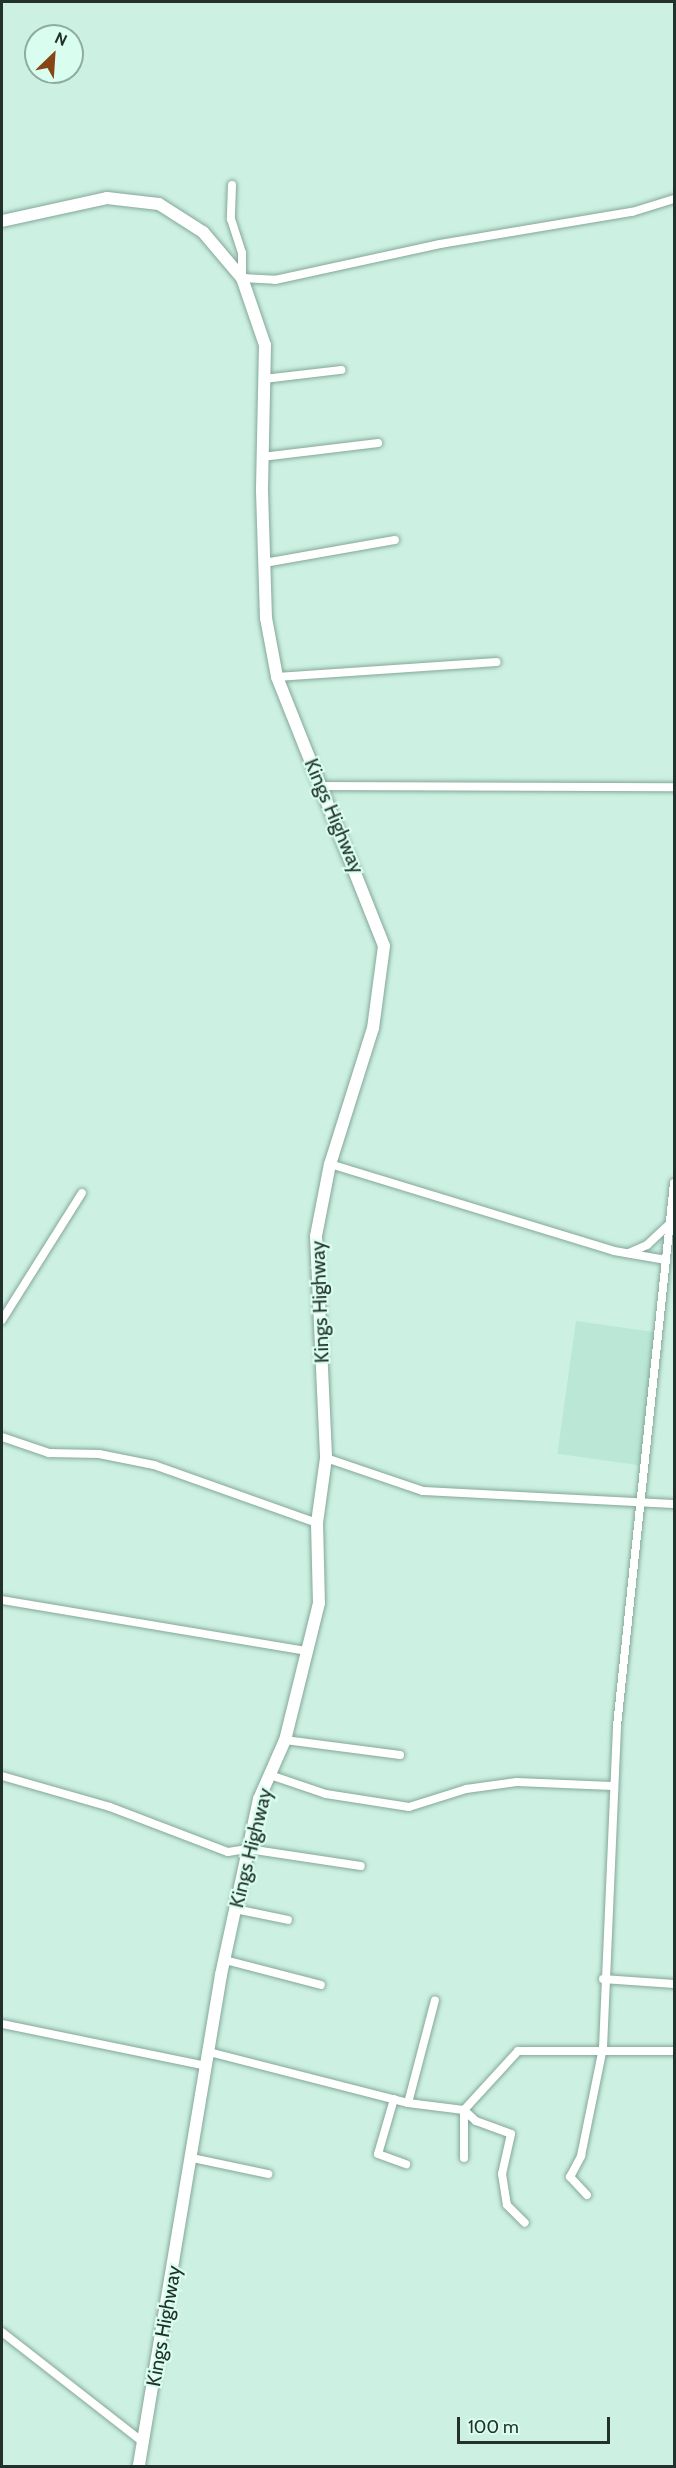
<!DOCTYPE html>
<html>
<head>
<meta charset="utf-8">
<style>
	body { margin:0 }
	#map { position:relative; width:676px; height:2468px; overflow:hidden; background:#ccf1e2; font-family:Cabin,sans-serif }
	div>[style] { position:absolute }
	.built>* { inset:0; background:#bae7d6; transform-origin:0 0 }
	.roads { filter:drop-shadow(0 0 2px #84a799) drop-shadow(0 0 2px #84a799) }
	.street>* { height:8px; margin:-4px; padding:0 4px; transform-origin:4px; border-radius:4px; background:#fff }
	.secondary>* { height:12px; margin:-6px; padding:0 6px; transform-origin:6px; border-radius:6px; background:#fff }
	span { translate:-50% -50%; white-space:nowrap; text-align:center; line-height:1.15; -webkit-text-stroke:4.5px #d9feef; paint-order:stroke }
	.street-label { font-size:20px; color:#22312b }
	.frame { position:absolute; inset:0; border:3px solid #22312b; pointer-events:none }
	.north { position:absolute; left:24px; top:24px; width:60px; height:60px; box-sizing:border-box; background:#d9feef; border:2px solid #90aca1; border-radius:50%; rotate:25deg; font-size:16px; font-weight:700; line-height:24px; text-align:center; color:#22312b }
	.north::after { content:''; display:block; margin:auto; width:21px; height:27px; background:#874415; clip-path:polygon(50% 0,100% 100%,50% 72%,0 100%) }
	.scale { position:absolute; left:457px; top:2417px; width:153px; height:27px; box-sizing:border-box; border:3px solid #22312b; border-top:0; padding-left:8px; font-size:18px; line-height:21px; white-space:nowrap; color:#22312b; -webkit-text-stroke:4px #d9feef; paint-order:stroke }
</style>
</head>
<body>
<div id="map">
	<div class="built">
		<i style="left:576px;top:1321px;width:84px;height:134px;rotate:8deg"></i>
	</div>
	<div class="roads">
		<div class="street">
			<i style="left:232px;top:185px;width:34px;rotate:92deg"></i>
			<i style="left:231px;top:219px;width:36px;rotate:72deg"></i>
			<i style="left:242px;top:253px;width:25px;rotate:90deg"></i>
			<i style="left:242px;top:278px;width:33px;rotate:3deg"></i>
			<i style="left:275px;top:280px;width:169px;rotate:-12.3deg"></i>
			<i style="left:440px;top:244px;width:195px;rotate:-9.5deg"></i>
			<i style="left:632px;top:212px;width:44px;rotate:-17.2deg"></i>
			<i style="left:264px;top:379px;width:78px;rotate:-6.7deg"></i>
			<i style="left:262px;top:457px;width:117px;rotate:-6.9deg"></i>
			<i style="left:264px;top:563px;width:133px;rotate:-10deg"></i>
			<i style="left:277px;top:677px;width:220px;rotate:-3.9deg"></i>
			<i style="left:318px;top:786px;width:356px;rotate:0.2deg"></i>
			<i style="left:330px;top:1164px;width:297px;rotate:17deg"></i>
			<i style="left:614px;top:1251px;width:53px;rotate:9.8deg"></i>
			<i style="left:629px;top:1253px;width:20px;rotate:-24deg"></i>
			<i style="left:647px;top:1245px;width:33px;rotate:-43deg"></i>
			<i style="left:2px;top:1320px;width:150px;rotate:-57.8deg"></i>
			<i style="left:2px;top:1437px;width:50px;rotate:18.8deg"></i>
			<i style="left:49px;top:1453px;width:50px;rotate:1.1deg"></i>
			<i style="left:99px;top:1454px;width:56px;rotate:11.3deg"></i>
			<i style="left:154px;top:1465px;width:173px;rotate:19.6deg"></i>
			<i style="left:326px;top:1458px;width:102px;rotate:18.8deg"></i>
			<i style="left:423px;top:1491px;width:251px;rotate:3deg"></i>
			<i style="left:2px;top:1600px;width:310px;rotate:9.5deg"></i>
			<i style="left:285px;top:1740px;width:116px;rotate:7.4deg"></i>
			<i style="left:270px;top:1775px;width:59px;rotate:18.7deg"></i>
			<i style="left:326px;top:1794px;width:84px;rotate:8.9deg"></i>
			<i style="left:409px;top:1807px;width:60px;rotate:-17.5deg"></i>
			<i style="left:466px;top:1789px;width:51px;rotate:-7.8deg"></i>
			<i style="left:517px;top:1782px;width:95px;rotate:2.4deg"></i>
			<i style="left:2px;top:1776px;width:112px;rotate:16deg"></i>
			<i style="left:110px;top:1807px;width:126px;rotate:20.9deg"></i>
			<i style="left:228px;top:1852px;width:20px;rotate:-9deg"></i>
			<i style="left:248px;top:1849px;width:114px;rotate:8.6deg"></i>
			<i style="left:235px;top:1909px;width:54px;rotate:11.7deg"></i>
			<i style="left:225px;top:1960px;width:99px;rotate:14.6deg"></i>
			<i style="left:603px;top:1979px;width:71px;rotate:4deg"></i>
			<i style="left:2px;top:2024px;width:208px;rotate:11.6deg"></i>
			<i style="left:209px;top:2052px;width:205px;rotate:14.4deg"></i>
			<i style="left:408px;top:2103px;width:56px;rotate:7.1deg"></i>
			<i style="left:464px;top:2110px;width:80px;rotate:-47.5deg"></i>
			<i style="left:518px;top:2051px;width:156px"></i>
			<i style="left:394px;top:2099px;width:57px;rotate:106.2deg"></i>
			<i style="left:378px;top:2154px;width:30px;rotate:20deg"></i>
			<i style="left:408px;top:2103px;width:106px;rotate:-75.3deg"></i>
			<i style="left:464px;top:2110px;width:16px;rotate:43deg"></i>
			<i style="left:476px;top:2121px;width:37px;rotate:20deg"></i>
			<i style="left:511px;top:2134px;width:41px;rotate:102.7deg"></i>
			<i style="left:502px;top:2174px;width:31px;rotate:81deg"></i>
			<i style="left:507px;top:2205px;width:25px;rotate:45deg"></i>
			<i style="left:192px;top:2158px;width:78px;rotate:11.9deg"></i>
			<i style="left:464px;top:2158px;width:48px;rotate:-90deg"></i>
			<i style="left:587px;top:2195px;width:25px;rotate:-133deg"></i>
			<i style="left:570px;top:2177px;width:24px;rotate:-62deg"></i>
			<i style="left:581px;top:2156px;width:110px;rotate:-78.5deg"></i>
			<i style="left:603px;top:2048px;width:322px;rotate:-87.5deg"></i>
			<i style="left:617px;top:1726px;width:546px;rotate:-84.01deg"></i>
			<i style="left:2px;top:2332px;width:179px;rotate:38deg"></i>
		</div>
		<div class="secondary">
			<i style="left:2px;top:221px;width:107px;rotate:-12.4deg"></i>
			<i style="left:107px;top:198px;width:52px;rotate:6.6deg"></i>
			<i style="left:159px;top:204px;width:52px;rotate:32.5deg"></i>
			<i style="left:203px;top:232px;width:60px;rotate:49.7deg"></i>
			<i style="left:242px;top:278px;width:71px;rotate:71.1deg"></i>
			<i style="left:265px;top:345px;width:146px;rotate:91.2deg"></i>
			<i style="left:262px;top:491px;width:127px;rotate:88.2deg"></i>
			<i style="left:266px;top:618px;width:60px;rotate:79.4deg"></i>
			<i style="left:277px;top:677px;width:289px;rotate:68.3deg"></i>
			<i style="left:384px;top:946px;width:83px;rotate:97.6deg"></i>
			<i style="left:373px;top:1028px;width:143px;rotate:107.5deg"></i>
			<i style="left:330px;top:1164px;width:73px;rotate:101deg"></i>
			<i style="left:316px;top:1236px;width:222px;rotate:87.4deg"></i>
			<i style="left:326px;top:1458px;width:66px;rotate:97.9deg"></i>
			<i style="left:317px;top:1523px;width:80px;rotate:88.6deg"></i>
			<i style="left:319px;top:1603px;width:141px;rotate:103.9deg"></i>
			<i style="left:285px;top:1740px;width:64px;rotate:113.8deg"></i>
			<i style="left:259px;top:1799px;width:180px;rotate:102.2deg"></i>
			<i style="left:221px;top:1975px;width:498px;rotate:99.5deg"></i>
		</div>
	</div>
	<div class="street-label">
		<span style="left:334px;top:816px;rotate:67deg">Kings Highway</span>
		<span style="left:320px;top:1302px;rotate:-92deg">Kings Highway</span>
		<span style="left:251px;top:1848px;rotate:-76deg">Kings Highway</span>
		<span style="left:164px;top:2326px;rotate:-80deg">Kings Highway</span>
	</div>
	<div class="frame"></div>
	<div class="north">N</div>
	<div class="scale">100 m</div>
</div>
</body>
</html>
